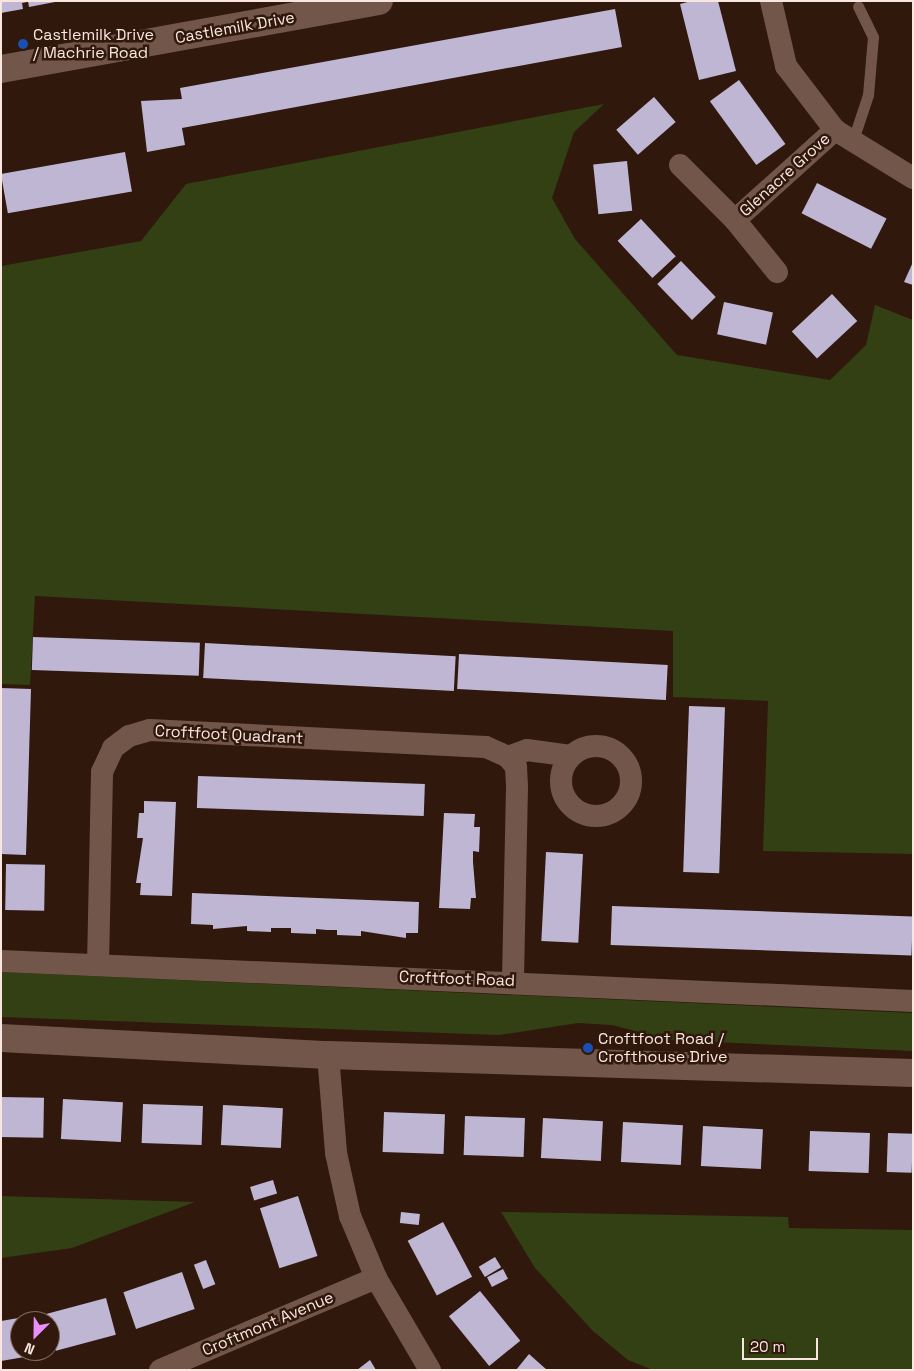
<!DOCTYPE html>
<html>
<head>
<meta charset="utf-8">
<style>
	body { margin:0 }
	#map { position:relative; width:914px; height:1371px; overflow:hidden; background:#30180d; font-family:"Space Grotesk",sans-serif }
	div>[style] { position:absolute }
	.green>* { inset:0; background:#324013 }
	.building>* { inset:0; background:#bfb6d4; transform-origin:0 0 }
	.lane>* { height:11px; margin:-5.5px; padding:0 5.5px; transform-origin:5.5px; border-radius:5.5px; background:#72564a }
	.street>* { height:22px; margin:-11px; padding:0 11px; transform-origin:11px; border-radius:11px; background:#72564a }
	.street>.ring { margin:-11px; padding:0; box-sizing:content-box; background:none; border:22px solid #72564a; border-radius:50% }
	.secondary>* { height:28px; margin:-14px; padding:0 14px; transform-origin:14px; border-radius:14px; background:#72564a }
	.dots>* { width:14px; height:14px; translate:-50% -50%; box-sizing:border-box; border:2px solid #30180d; border-radius:50% }
	span { translate:-50% -50%; white-space:nowrap; text-align:center; line-height:1.15; -webkit-text-stroke:5px #30180d; paint-order:stroke }
	.street-label { font-size:16px; color:#f8e6df }
	.poi-label { font-size:16px; color:#f8e6df }
	.left { translate:0 -50%; text-align:left }
	.frame { position:absolute; inset:0; border:2px solid #f8e6df; pointer-events:none }
	.north { position:absolute; left:10px; top:1311px; width:50px; height:50px; box-sizing:border-box; background:#30180d; border:1px solid #806a61; border-radius:50%; rotate:203deg; font-size:14px; font-weight:700; line-height:20px; text-align:center; color:#f8e6df }
	.north::after { content:''; display:block; margin:auto; width:18px; height:22px; background:#e98efe; clip-path:polygon(50% 0,100% 100%,50% 72%,0 100%) }
	.scale { position:absolute; left:742px; top:1338px; width:76px; height:22px; box-sizing:border-box; border:2px solid #f8e6df; border-top:0; padding-left:6px; font-size:15px; line-height:18px; white-space:nowrap; color:#f8e6df; -webkit-text-stroke:4px #30180d; paint-order:stroke }
</style>
</head>
<body>
<div id="map">
	<div class="green">
		<i style="clip-path:polygon(604px 104px,574px 132px,552px 198px,575px 239px,677px 355px,830px 380px,866px 345px,875px 305px,913px 320px,913px 854px,763px 851px,768px 701px,673px 697px,673px 631px,35px 596px,30px 685px,1px 684px,1px 266px,141px 241px,186px 184px)"></i>
		<i style="clip-path:polygon(1px 972px,913px 1013px,913px 1051px,669px 1040px,612px 1025px,578px 1023px,499px 1035px,1px 1017px)"></i>
		<i style="clip-path:polygon(1px 1196px,195px 1202px,72px 1248px,1px 1258px)"></i>
		<i style="clip-path:polygon(501px 1212px,788px 1217px,789px 1228px,913px 1230px,913px 1370px,653px 1370px,628px 1360px,593px 1331px,535px 1268px)"></i>
	</div>
	<div class="building">
		<i style="clip-path:polygon(1px 1px,27px 1px,27px 2px,22px 3px,23px 9px,1px 13px)"></i>
		<i style="clip-path:polygon(28px 1px,55px 1px,55px 2px,29px 7px)"></i>
		<i style="clip-path:polygon(691px 1px,718px 1px,736px 71px,699px 80px,680px 4px)"></i>
		<i style="clip-path:polygon(615px 9px,622px 47px,182px 128px,185px 145px,147px 152px,141px 101px,182px 99px,180px 88px)"></i>
		<i style="left:739px;top:80px;width:79px;height:36px;rotate:54deg"></i>
		<i style="left:654px;top:97px;width:33px;height:50px;rotate:49deg"></i>
		<i style="left:125px;top:152px;width:40px;height:126px;rotate:80deg"></i>
		<i style="left:627px;top:161px;width:50px;height:34px;rotate:84deg"></i>
		<i style="left:817px;top:183px;width:78px;height:34px;rotate:27deg"></i>
		<i style="left:641px;top:219px;width:51px;height:32px;rotate:47deg"></i>
		<i style="left:681px;top:261px;width:50px;height:33px;rotate:46deg"></i>
		<i style="clip-path:polygon(913px 262px,913px 285px,904px 282px)"></i>
		<i style="left:832px;top:294px;width:37px;height:55px;rotate:47deg"></i>
		<i style="left:724px;top:302px;width:50px;height:33px;rotate:12deg"></i>
		<i style="left:33px;top:637px;width:167px;height:33px;rotate:2deg"></i>
		<i style="left:205px;top:643px;width:251px;height:35px;rotate:3deg"></i>
		<i style="left:459px;top:654px;width:209px;height:35px;rotate:3deg"></i>
		<i style="clip-path:polygon(1px 688px,31px 689px,26px 855px,1px 854px)"></i>
		<i style="left:689px;top:706px;width:36px;height:166px;rotate:2deg"></i>
		<i style="left:198px;top:776px;width:227px;height:32px;rotate:2deg"></i>
		<i style="clip-path:polygon(144px 801px,176px 802px,172px 896px,140px 895px,141px 883px,136px 883px,143px 838px,137px 838px,139px 813px,144px 813px)"></i>
		<i style="clip-path:polygon(444px 813px,475px 814px,474px 827px,480px 827px,479px 852px,473px 851px,473px 862px,476px 898px,471px 898px,470px 909px,439px 908px)"></i>
		<i style="left:546px;top:852px;width:37px;height:89px;rotate:3deg"></i>
		<i style="left:6px;top:864px;width:39px;height:46px;rotate:1deg"></i>
		<i style="clip-path:polygon(192px 893px,419px 902px,418px 933px,406px 933px,406px 938px,361px 931px,361px 936px,337px 935px,337px 930px,327px 930px,316px 929px,316px 934px,291px 933px,291px 928px,271px 928px,271px 932px,247px 931px,247px 926px,213px 929px,213px 925px,191px 924px)"></i>
		<i style="left:612px;top:906px;width:301px;height:39px;rotate:2deg"></i>
		<i style="left:1px;top:1097px;width:43px;height:40px;rotate:1deg"></i>
		<i style="left:63px;top:1099px;width:60px;height:40px;rotate:3deg"></i>
		<i style="left:143px;top:1104px;width:60px;height:39px;rotate:2deg"></i>
		<i style="left:223px;top:1105px;width:60px;height:40px;rotate:3deg"></i>
		<i style="left:384px;top:1112px;width:61px;height:40px;rotate:2deg"></i>
		<i style="left:465px;top:1116px;width:60px;height:39px;rotate:2deg"></i>
		<i style="left:543px;top:1118px;width:60px;height:40px;rotate:3deg"></i>
		<i style="left:623px;top:1122px;width:60px;height:40px;rotate:3deg"></i>
		<i style="left:703px;top:1126px;width:60px;height:40px;rotate:3deg"></i>
		<i style="left:810px;top:1131px;width:60px;height:40px;rotate:2deg"></i>
		<i style="left:888px;top:1133px;width:25px;height:39px;rotate:2deg"></i>
		<i style="left:273px;top:1180px;width:14px;height:24px;rotate:73deg"></i>
		<i style="left:298px;top:1196px;width:63px;height:40px;rotate:72deg"></i>
		<i style="left:401px;top:1212px;width:19px;height:11px;rotate:6deg"></i>
		<i style="left:443px;top:1222px;width:62px;height:40px;rotate:62deg"></i>
		<i style="left:495px;top:1257px;width:12px;height:19px;rotate:59deg"></i>
		<i style="left:206px;top:1260px;width:26px;height:13px;rotate:69deg"></i>
		<i style="left:503px;top:1269px;width:11px;height:18px;rotate:63deg"></i>
		<i style="left:182px;top:1272px;width:39px;height:62px;rotate:71deg"></i>
		<i style="left:480px;top:1291px;width:64px;height:40px;rotate:51deg"></i>
		<i style="left:106px;top:1298px;width:38px;height:62px;rotate:75deg"></i>
		<i style="clip-path:polygon(30px 1316px,30px 1321px,20px 1321px,20px 1351px,35px 1351px,36px 1355px,1px 1361px,1px 1321px)"></i>
		<i style="clip-path:polygon(529px 1354px,547px 1370px,516px 1370px)"></i>
		<i style="clip-path:polygon(370px 1360px,376px 1370px,357px 1370px)"></i>
	</div>
	<div class="lane">
		<i style="left:852px;top:143px;width:51px;rotate:-71.6deg"></i>
		<i style="left:868px;top:95px;width:58px;rotate:-85.1deg"></i>
		<i style="left:873px;top:37px;width:34px;rotate:-116deg"></i>
	</div>
	<div class="street">
		<i style="left:771px;top:1px;width:67px;rotate:77deg"></i>
		<i style="left:786px;top:66px;width:81px;rotate:52.6deg"></i>
		<i style="left:835px;top:130px;width:92px;rotate:31.6deg"></i>
		<i style="left:680px;top:165px;width:78px;rotate:45deg"></i>
		<i style="left:735px;top:220px;width:67px;rotate:51.1deg"></i>
		<i style="left:735px;top:220px;width:135px;rotate:-42deg"></i>
		<i class="ring" style="left:561px;top:746px;width:48px;height:48px"></i>
		<i style="left:508px;top:757px;width:20px;rotate:-20deg"></i>
		<i style="left:527px;top:750px;width:44px;rotate:7.8deg"></i>
		<i style="left:1px;top:961px;width:913px;rotate:2.51deg"></i>
		<i style="left:98px;top:965px;width:193px;rotate:-88.8deg"></i>
		<i style="left:102px;top:772px;width:26px;rotate:-65deg"></i>
		<i style="left:113px;top:748px;width:20px;rotate:-37deg"></i>
		<i style="left:129px;top:736px;width:22px;rotate:-16deg"></i>
		<i style="left:150px;top:730px;width:336px;rotate:2.9deg"></i>
		<i style="left:486px;top:747px;width:24px;rotate:24deg"></i>
		<i style="left:508px;top:757px;width:13px;rotate:51deg"></i>
		<i style="left:516px;top:767px;width:20px;rotate:87deg"></i>
		<i style="left:517px;top:787px;width:194px;rotate:91.2deg"></i>
		<i style="left:328px;top:1055px;width:98px;rotate:85.3deg"></i>
		<i style="left:336px;top:1153px;width:65px;rotate:77.5deg"></i>
		<i style="left:350px;top:1216px;width:67px;rotate:67.2deg"></i>
		<i style="left:376px;top:1278px;width:107px;rotate:59.6deg"></i>
		<i style="left:160px;top:1370px;width:235px;rotate:-23.1deg"></i>
	</div>
	<div class="secondary">
		<i style="left:1px;top:69px;width:384px;rotate:-10.2deg"></i>
		<i style="left:1px;top:1038px;width:327px;rotate:3deg"></i>
		<i style="left:328px;top:1055px;width:585px;rotate:1.76deg"></i>
	</div>
	<div class="dots">
		<i style="left:23px;top:44px;background:#1a4fb4"></i>
		<i style="left:588px;top:1048px;background:#1a4fb4"></i>
	</div>
	<div class="street-label">
		<span style="left:235px;top:28px;rotate:-10deg">Castlemilk Drive</span>
		<span style="left:785px;top:175px;rotate:-42deg">Glenacre Grove</span>
		<span style="left:229px;top:735px;rotate:3deg">Croftfoot Quadrant</span>
		<span style="left:457px;top:979px;rotate:2deg">Croftfoot Road</span>
		<span style="left:268px;top:1324px;rotate:-23deg">Croftmont Avenue</span>
	</div>
	<div class="poi-label">
		<span class="left" style="left:33px;top:44px">Castlemilk Drive<br>/ Machrie Road</span>
		<span class="left" style="left:598px;top:1048px">Croftfoot Road /<br>Crofthouse Drive</span>
	</div>
	<div class="frame"></div>
	<div class="north">N</div>
	<div class="scale">20 m</div>
</div>
</body>
</html>
